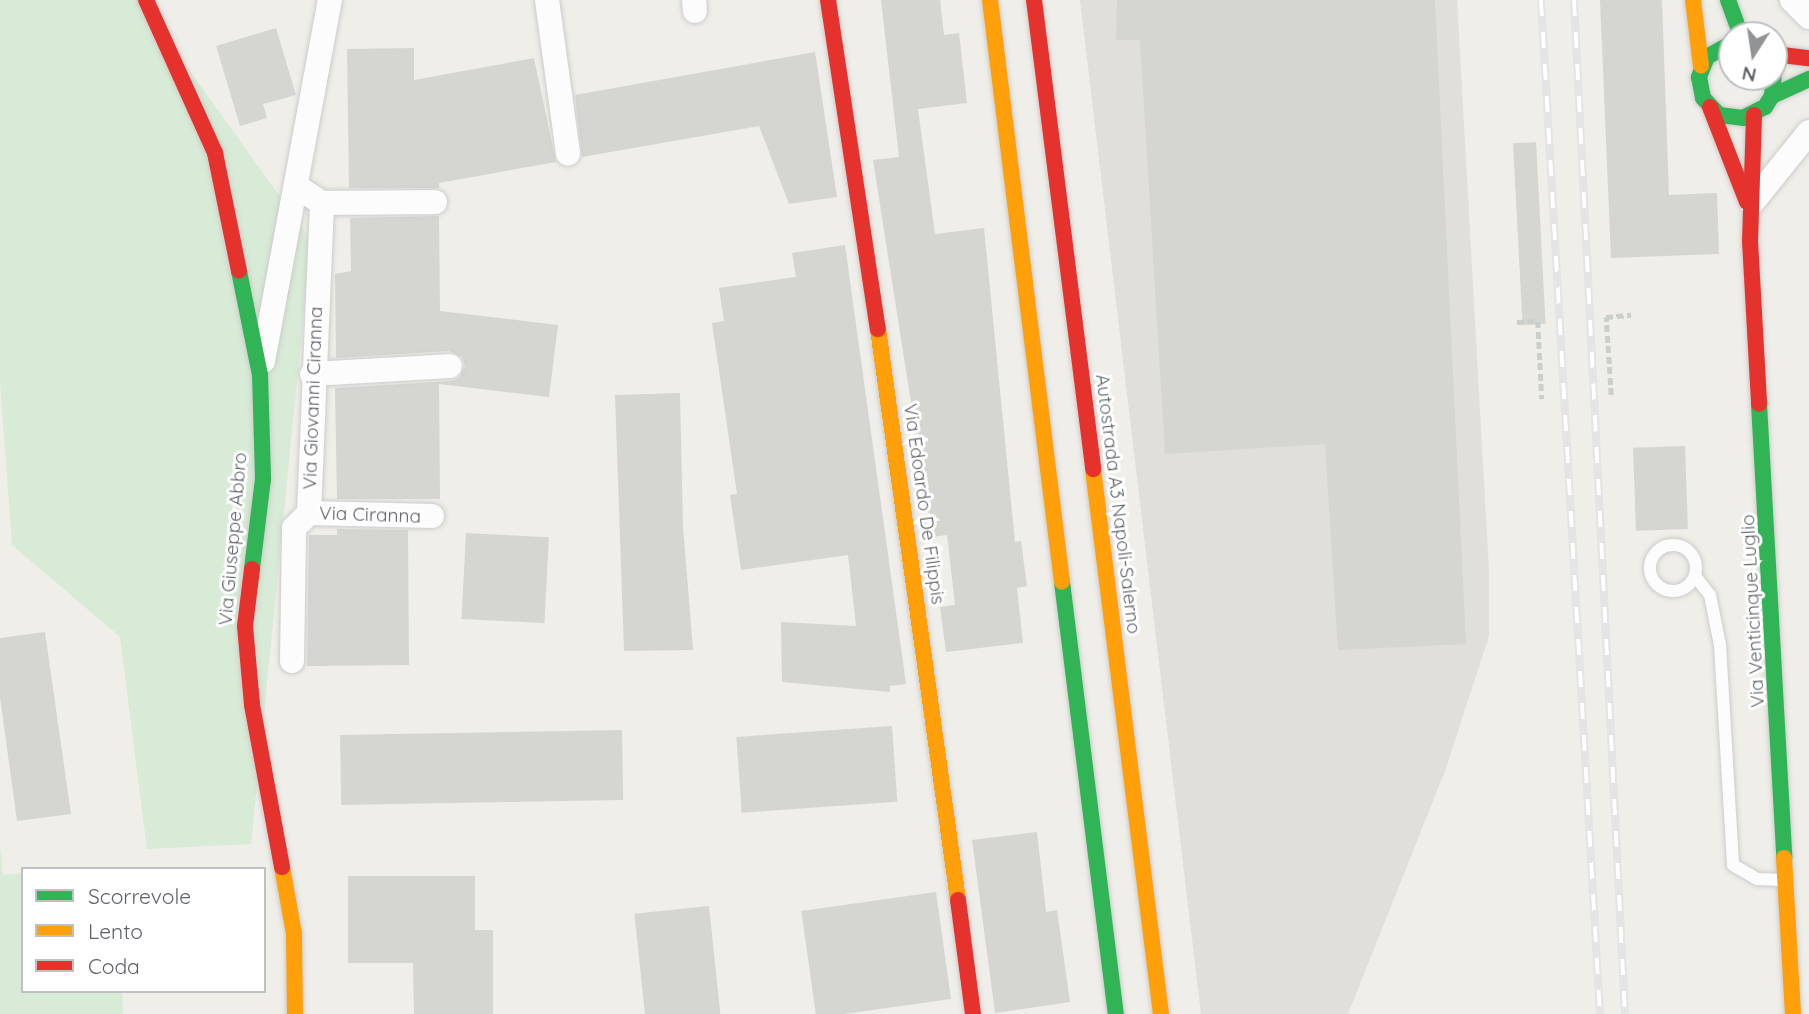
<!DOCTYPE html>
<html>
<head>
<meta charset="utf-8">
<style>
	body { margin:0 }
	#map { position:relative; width:1809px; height:1014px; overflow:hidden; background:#efeee9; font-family:Quicksand,sans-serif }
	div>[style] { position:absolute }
	.industrial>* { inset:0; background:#e0dfda }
	.green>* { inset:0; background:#d7ebd6 }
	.building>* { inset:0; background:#d5d5d2; transform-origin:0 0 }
	.path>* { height:4.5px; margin-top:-2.25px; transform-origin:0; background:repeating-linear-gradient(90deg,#cbcfcc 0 7px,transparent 0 10.5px) }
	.roads { filter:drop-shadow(0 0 2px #cccccb) drop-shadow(0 0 2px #cccccb) }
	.lane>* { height:12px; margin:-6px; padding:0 6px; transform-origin:6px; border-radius:6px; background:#fdfcfc }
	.lane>.ring { margin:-6px; padding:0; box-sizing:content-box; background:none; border:12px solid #fdfcfc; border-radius:50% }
	.street>* { height:24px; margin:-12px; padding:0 12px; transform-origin:12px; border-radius:12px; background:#fdfcfc }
	.fast>* { height:16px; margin:-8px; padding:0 8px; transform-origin:8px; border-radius:8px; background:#30b455 }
	.slow>* { height:16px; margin:-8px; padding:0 8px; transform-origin:8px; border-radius:8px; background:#ff9f0a }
	.jam>* { height:16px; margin:-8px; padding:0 8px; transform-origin:8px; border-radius:8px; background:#e5322d }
	.rail>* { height:8px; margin-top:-4px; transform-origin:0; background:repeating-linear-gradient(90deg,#fff 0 16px,#e4e4e4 0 32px); box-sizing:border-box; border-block:2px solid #e4e4e4 }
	span { translate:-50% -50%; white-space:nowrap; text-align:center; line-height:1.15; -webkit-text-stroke:6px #fff; paint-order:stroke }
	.street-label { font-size:19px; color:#5e6268 }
	.legend { position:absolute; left:21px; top:867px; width:245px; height:126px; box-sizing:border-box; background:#fff; border:2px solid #bfc0c3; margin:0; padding:9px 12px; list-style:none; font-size:21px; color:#5e6268 }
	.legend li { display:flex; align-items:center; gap:14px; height:35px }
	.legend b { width:35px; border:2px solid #bfc0c3 }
	.north { position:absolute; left:1718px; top:21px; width:70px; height:70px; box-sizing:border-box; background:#fff; border:2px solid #bfc0c3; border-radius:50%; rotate:192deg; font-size:19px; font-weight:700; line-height:28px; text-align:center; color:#5e6268 }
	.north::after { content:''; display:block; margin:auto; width:24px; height:32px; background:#919395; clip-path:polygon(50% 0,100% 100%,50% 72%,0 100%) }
</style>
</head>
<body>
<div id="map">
	<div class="industrial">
		<i style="clip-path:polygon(1080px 0,1457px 0,1489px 571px,1489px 636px,1445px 771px,1348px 1014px,1201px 1014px)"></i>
	</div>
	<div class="green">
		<i style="clip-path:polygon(0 0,139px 0,311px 240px,251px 844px,147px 849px,120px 637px,12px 545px,0 382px)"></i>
		<i style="clip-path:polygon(0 847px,3px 875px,23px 873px,23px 991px,122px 991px,123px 1014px,0 1014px)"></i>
	</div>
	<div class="building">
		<i style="clip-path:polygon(881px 0,940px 0,944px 35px,959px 33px,967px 103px,918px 109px,935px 234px,984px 228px,1015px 542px,1021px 541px,1027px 586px,1017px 588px,1023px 643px,946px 652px,940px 607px,955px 605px,947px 535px,932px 537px,873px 160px,899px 157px)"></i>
		<i style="clip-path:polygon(1117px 0,1435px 0,1466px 644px,1338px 650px,1325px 444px,1165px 454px,1140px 40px,1116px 40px)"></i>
		<i style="clip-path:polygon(1600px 0,1662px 0,1669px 195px,1717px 193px,1719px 254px,1611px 258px)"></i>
		<i style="clip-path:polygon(276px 28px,296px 95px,263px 104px,267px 118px,240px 126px,216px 46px)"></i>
		<i style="clip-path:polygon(414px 48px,414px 80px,534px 58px,556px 162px,439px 183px,439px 188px,349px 188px,347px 49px)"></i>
		<i style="clip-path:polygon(815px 52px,837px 197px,789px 204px,759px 126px,582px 157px,575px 95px)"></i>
		<i style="left:1536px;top:142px;width:182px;height:23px;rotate:87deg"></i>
		<i style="clip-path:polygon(439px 216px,440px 311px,558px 325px,549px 397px,439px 384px,440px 499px,337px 499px,335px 388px,451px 381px,459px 378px,465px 366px,462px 357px,449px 351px,336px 358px,335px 274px,351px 271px,350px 218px)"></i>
		<i style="clip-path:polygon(845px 245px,906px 684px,890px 686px,890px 692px,782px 682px,781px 622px,856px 626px,848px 555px,741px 570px,730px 495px,737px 494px,712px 323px,724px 321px,719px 288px,796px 277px,792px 253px)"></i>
		<i style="clip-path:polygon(680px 393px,683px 526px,693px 650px,624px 651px,615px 395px)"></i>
		<i style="left:1685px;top:446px;width:83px;height:52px;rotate:88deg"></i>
		<i style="clip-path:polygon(337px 529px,408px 530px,409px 665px,307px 666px,309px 535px,337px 535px)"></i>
		<i style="left:466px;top:533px;width:83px;height:86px;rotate:3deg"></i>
		<i style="clip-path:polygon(45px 632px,71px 814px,17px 821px,0 697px,0 638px)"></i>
		<i style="left:892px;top:726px;width:76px;height:156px;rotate:86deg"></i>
		<i style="left:622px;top:730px;width:70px;height:282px;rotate:89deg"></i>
		<i style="clip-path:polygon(1037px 832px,1046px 912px,1057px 910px,1070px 1002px,995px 1013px,972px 840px)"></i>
		<i style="clip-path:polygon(348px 876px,475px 876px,475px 930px,493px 930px,493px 1014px,414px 1014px,413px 963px,348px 963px)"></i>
		<i style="left:936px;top:892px;width:108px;height:136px;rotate:82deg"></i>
		<i style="left:709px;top:906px;width:109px;height:75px;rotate:84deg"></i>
	</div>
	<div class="path">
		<i style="left:1517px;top:322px;width:21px;rotate:-3deg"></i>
		<i style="left:1538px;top:321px;width:78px;rotate:87.1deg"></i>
		<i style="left:1611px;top:395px;width:78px;rotate:-93.7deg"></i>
		<i style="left:1606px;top:317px;width:25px;rotate:-5deg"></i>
	</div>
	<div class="roads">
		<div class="lane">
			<i class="ring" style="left:1650px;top:545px;width:34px;height:34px"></i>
			<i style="left:1695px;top:576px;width:24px;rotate:52deg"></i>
			<i style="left:1710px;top:595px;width:51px;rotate:78.7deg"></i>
			<i style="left:1720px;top:645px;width:220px;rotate:86.6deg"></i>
			<i style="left:1733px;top:865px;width:28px;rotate:30deg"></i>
			<i style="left:1757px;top:879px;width:26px;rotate:2deg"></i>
		</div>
		<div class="street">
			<i style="left:547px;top:0;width:155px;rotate:82.2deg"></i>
			<i style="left:694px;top:0;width:11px;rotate:85deg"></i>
			<i style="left:1792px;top:0;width:24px;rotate:45deg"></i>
			<i style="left:322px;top:203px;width:113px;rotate:-0.5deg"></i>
			<i style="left:1752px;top:203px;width:91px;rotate:-51.2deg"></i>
			<i style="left:263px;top:361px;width:367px;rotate:-79.5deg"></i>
			<i style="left:312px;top:374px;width:138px;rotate:-3.3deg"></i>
			<i style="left:309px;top:513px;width:123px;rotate:1.4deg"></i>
			<i style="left:292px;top:661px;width:133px;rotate:-89.1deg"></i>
			<i style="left:294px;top:528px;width:21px;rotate:-45deg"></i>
			<i style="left:309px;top:513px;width:310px;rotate:-87.6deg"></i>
			<i style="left:322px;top:203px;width:31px;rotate:-147deg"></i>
		</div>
		<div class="fast">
			<i style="left:1728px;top:0;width:37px;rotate:70deg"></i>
			<i style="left:1732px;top:43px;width:29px;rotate:151deg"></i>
			<i style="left:1707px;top:57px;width:22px;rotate:112deg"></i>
			<i style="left:1699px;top:77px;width:21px;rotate:79deg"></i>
			<i style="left:1703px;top:98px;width:23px;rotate:47deg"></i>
			<i style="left:1719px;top:115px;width:24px;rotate:7deg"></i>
			<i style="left:1743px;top:118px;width:25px;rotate:-27deg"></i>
			<i style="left:1765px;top:107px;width:13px;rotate:-58deg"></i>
			<i style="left:1772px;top:96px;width:25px;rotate:-85deg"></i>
			<i style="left:1772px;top:96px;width:41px;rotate:-24.7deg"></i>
			<i style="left:239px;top:271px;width:106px;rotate:78.6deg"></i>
			<i style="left:260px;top:375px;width:104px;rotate:88.3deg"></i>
			<i style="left:263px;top:479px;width:91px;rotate:97deg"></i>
			<i style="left:1759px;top:404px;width:455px;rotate:86.8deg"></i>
			<i style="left:1062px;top:582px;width:435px;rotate:82.9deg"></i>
		</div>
		<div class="slow">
			<i style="left:990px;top:0;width:586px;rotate:82.95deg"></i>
			<i style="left:1693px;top:0;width:66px;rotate:83.1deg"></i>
			<i style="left:878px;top:329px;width:577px;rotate:82.02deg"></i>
			<i style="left:1093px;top:469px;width:549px;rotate:82.89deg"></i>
			<i style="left:1784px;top:858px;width:156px;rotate:86.7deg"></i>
			<i style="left:282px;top:867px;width:68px;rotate:79.8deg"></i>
			<i style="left:294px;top:934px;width:80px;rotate:89.3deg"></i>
		</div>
		<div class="jam">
			<i style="left:146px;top:0;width:168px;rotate:65.7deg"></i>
			<i style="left:215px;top:153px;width:120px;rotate:78.5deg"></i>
			<i style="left:828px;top:0;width:333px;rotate:81.4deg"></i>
			<i style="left:1034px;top:0;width:473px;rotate:82.8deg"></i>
			<i style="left:1774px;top:54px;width:35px;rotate:7deg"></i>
			<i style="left:1710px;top:107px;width:102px;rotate:68.7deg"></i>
			<i style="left:1754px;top:115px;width:126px;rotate:91.8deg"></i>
			<i style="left:1750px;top:241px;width:163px;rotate:86.8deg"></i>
			<i style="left:252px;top:569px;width:57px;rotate:97deg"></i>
			<i style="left:245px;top:626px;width:79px;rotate:84.9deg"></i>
			<i style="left:252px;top:705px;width:165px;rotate:79.5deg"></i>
			<i style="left:958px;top:900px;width:115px;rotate:82.5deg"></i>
		</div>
	</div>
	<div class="rail">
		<i style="left:1541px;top:0;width:1016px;rotate:86.67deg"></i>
		<i style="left:1574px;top:0;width:1015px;rotate:87.12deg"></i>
	</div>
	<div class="street-label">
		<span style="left:313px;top:398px;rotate:-88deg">Via Giovanni Ciranna</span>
		<span style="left:924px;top:504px;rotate:82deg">Via Edoardo De Filippis</span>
		<span style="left:1118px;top:504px;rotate:83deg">Autostrada A3 Napoli-Salerno</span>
		<span style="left:370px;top:515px;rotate:2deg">Via Ciranna</span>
		<span style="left:233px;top:539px;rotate:-85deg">Via Giuseppe Abbro</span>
		<span style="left:1753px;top:611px;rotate:-93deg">Via Venticinque Luglio</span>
	</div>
	<ul class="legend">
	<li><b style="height:9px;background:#30b455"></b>Scorrevole</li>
	<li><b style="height:9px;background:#ff9f0a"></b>Lento</li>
	<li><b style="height:9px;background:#e5322d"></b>Coda</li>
	</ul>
	<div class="north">N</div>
</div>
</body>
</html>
